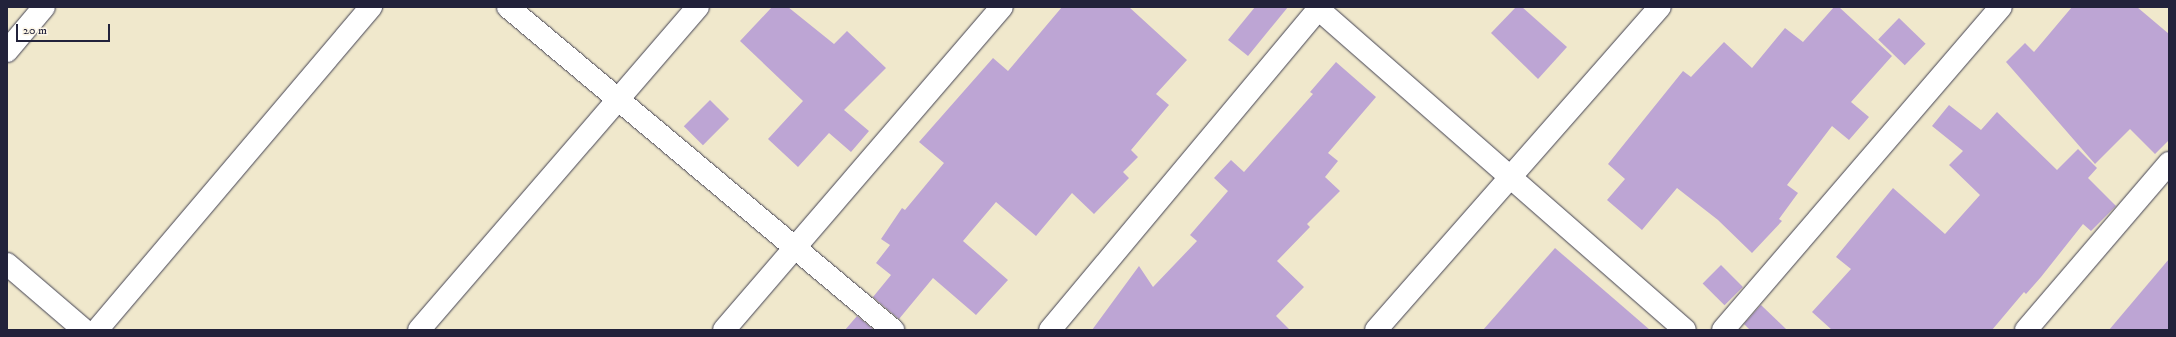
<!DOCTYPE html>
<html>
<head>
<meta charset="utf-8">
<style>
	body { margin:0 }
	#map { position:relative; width:2176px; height:337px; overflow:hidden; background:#f0e8cc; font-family:"IM FELL DW Pica",serif }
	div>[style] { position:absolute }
	.building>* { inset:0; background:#bda5d4; transform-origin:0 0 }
	.roads { filter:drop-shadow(0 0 1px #414051) drop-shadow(0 0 1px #414051) }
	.minor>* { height:22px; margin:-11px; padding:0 11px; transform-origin:11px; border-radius:11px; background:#fff }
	span { translate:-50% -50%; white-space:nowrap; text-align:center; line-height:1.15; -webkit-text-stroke:3px #fcf5e5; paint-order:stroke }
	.frame { position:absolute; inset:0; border:8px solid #22223b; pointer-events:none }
	.scale { position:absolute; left:16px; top:24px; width:94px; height:18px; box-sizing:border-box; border:2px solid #22223b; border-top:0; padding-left:5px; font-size:12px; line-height:14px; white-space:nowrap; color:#22223b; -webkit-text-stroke:3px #fcf5e5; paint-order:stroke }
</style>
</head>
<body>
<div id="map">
	<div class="building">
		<i style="clip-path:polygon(772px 7px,788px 7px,834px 44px,847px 31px,886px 68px,844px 110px,869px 131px,851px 152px,829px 133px,798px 167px,768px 139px,803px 101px,740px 41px)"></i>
		<i style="clip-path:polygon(1062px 7px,1129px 7px,1187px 60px,1156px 94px,1169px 105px,1131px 150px,1138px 157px,1123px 172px,1129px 178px,1094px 214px,1072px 193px,1036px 236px,996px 202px,963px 241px,1008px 280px,976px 315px,933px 278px,899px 319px,873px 297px,891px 275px,876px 263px,890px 245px,881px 239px,902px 208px,905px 210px,944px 163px,919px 142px,993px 58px,1008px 71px)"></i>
		<i style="clip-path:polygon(1255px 7px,1288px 7px,1248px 56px,1228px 40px)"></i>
		<i style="clip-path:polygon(1516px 7px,1522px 7px,1567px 47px,1538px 79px,1491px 33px)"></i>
		<i style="clip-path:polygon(1834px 7px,1839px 7px,1892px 56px,1851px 102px,1869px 117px,1849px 140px,1832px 126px,1787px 185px,1798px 193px,1779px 219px,1782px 221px,1752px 253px,1718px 220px,1677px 188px,1642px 230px,1607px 200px,1625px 179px,1608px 164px,1683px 71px,1691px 77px,1724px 42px,1752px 68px,1785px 28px,1803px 42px)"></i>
		<i style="clip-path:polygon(2072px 7px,2137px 7px,2169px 34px,2169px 140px,2155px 154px,2130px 129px,2095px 164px,2006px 62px,2025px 43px,2034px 52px)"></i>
		<i style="left:1899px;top:18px;width:37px;height:30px;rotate:44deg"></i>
		<i style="clip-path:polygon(1336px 62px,1376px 97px,1328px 153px,1338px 161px,1325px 177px,1340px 191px,1307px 224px,1310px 227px,1277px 261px,1304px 287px,1276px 316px,1290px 330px,1092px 330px,1139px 266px,1153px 287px,1197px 241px,1190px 235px,1228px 191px,1214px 178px,1231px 160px,1244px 172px,1313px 94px,1310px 92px)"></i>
		<i style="left:710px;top:100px;width:27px;height:37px;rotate:45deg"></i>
		<i style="clip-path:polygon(1949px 105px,1981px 130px,1997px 112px,2057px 170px,2078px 149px,2097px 168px,2088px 178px,2116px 206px,2091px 231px,2083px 224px,2041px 277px,2026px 294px,2024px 292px,1992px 330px,1832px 330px,1812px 312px,1851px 269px,1836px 257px,1893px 188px,1945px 234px,1980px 195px,1949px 165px,1963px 151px,1932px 126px)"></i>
		<i style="clip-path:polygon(1555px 248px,1613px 298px,1650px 330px,1483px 330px)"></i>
		<i style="clip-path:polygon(2169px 259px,2169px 330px,2109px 330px)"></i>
		<i style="left:1721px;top:265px;width:31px;height:26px;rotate:45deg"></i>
		<i style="clip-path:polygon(1761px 305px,1787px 330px,1750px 330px,1744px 324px)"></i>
		<i style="clip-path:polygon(857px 316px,874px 330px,845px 330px)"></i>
	</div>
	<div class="roads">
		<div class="minor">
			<i style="left:508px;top:7px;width:503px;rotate:40deg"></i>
			<i style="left:1316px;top:7px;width:490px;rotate:41.2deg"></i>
			<i style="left:7px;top:51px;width:57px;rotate:-49.9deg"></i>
			<i style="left:7px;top:264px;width:101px;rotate:40.6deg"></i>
			<i style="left:97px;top:330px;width:424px;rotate:-49.7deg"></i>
			<i style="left:419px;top:330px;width:427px;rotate:-49.2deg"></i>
			<i style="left:724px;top:330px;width:426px;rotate:-49.3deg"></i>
			<i style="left:1050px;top:330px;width:421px;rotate:-50.1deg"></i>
			<i style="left:1376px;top:330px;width:430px;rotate:-48.7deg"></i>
			<i style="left:1723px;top:330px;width:426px;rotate:-49.3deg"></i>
			<i style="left:2026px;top:330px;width:220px;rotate:-49.4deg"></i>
		</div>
	</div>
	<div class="frame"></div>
	<div class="scale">20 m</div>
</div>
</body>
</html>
